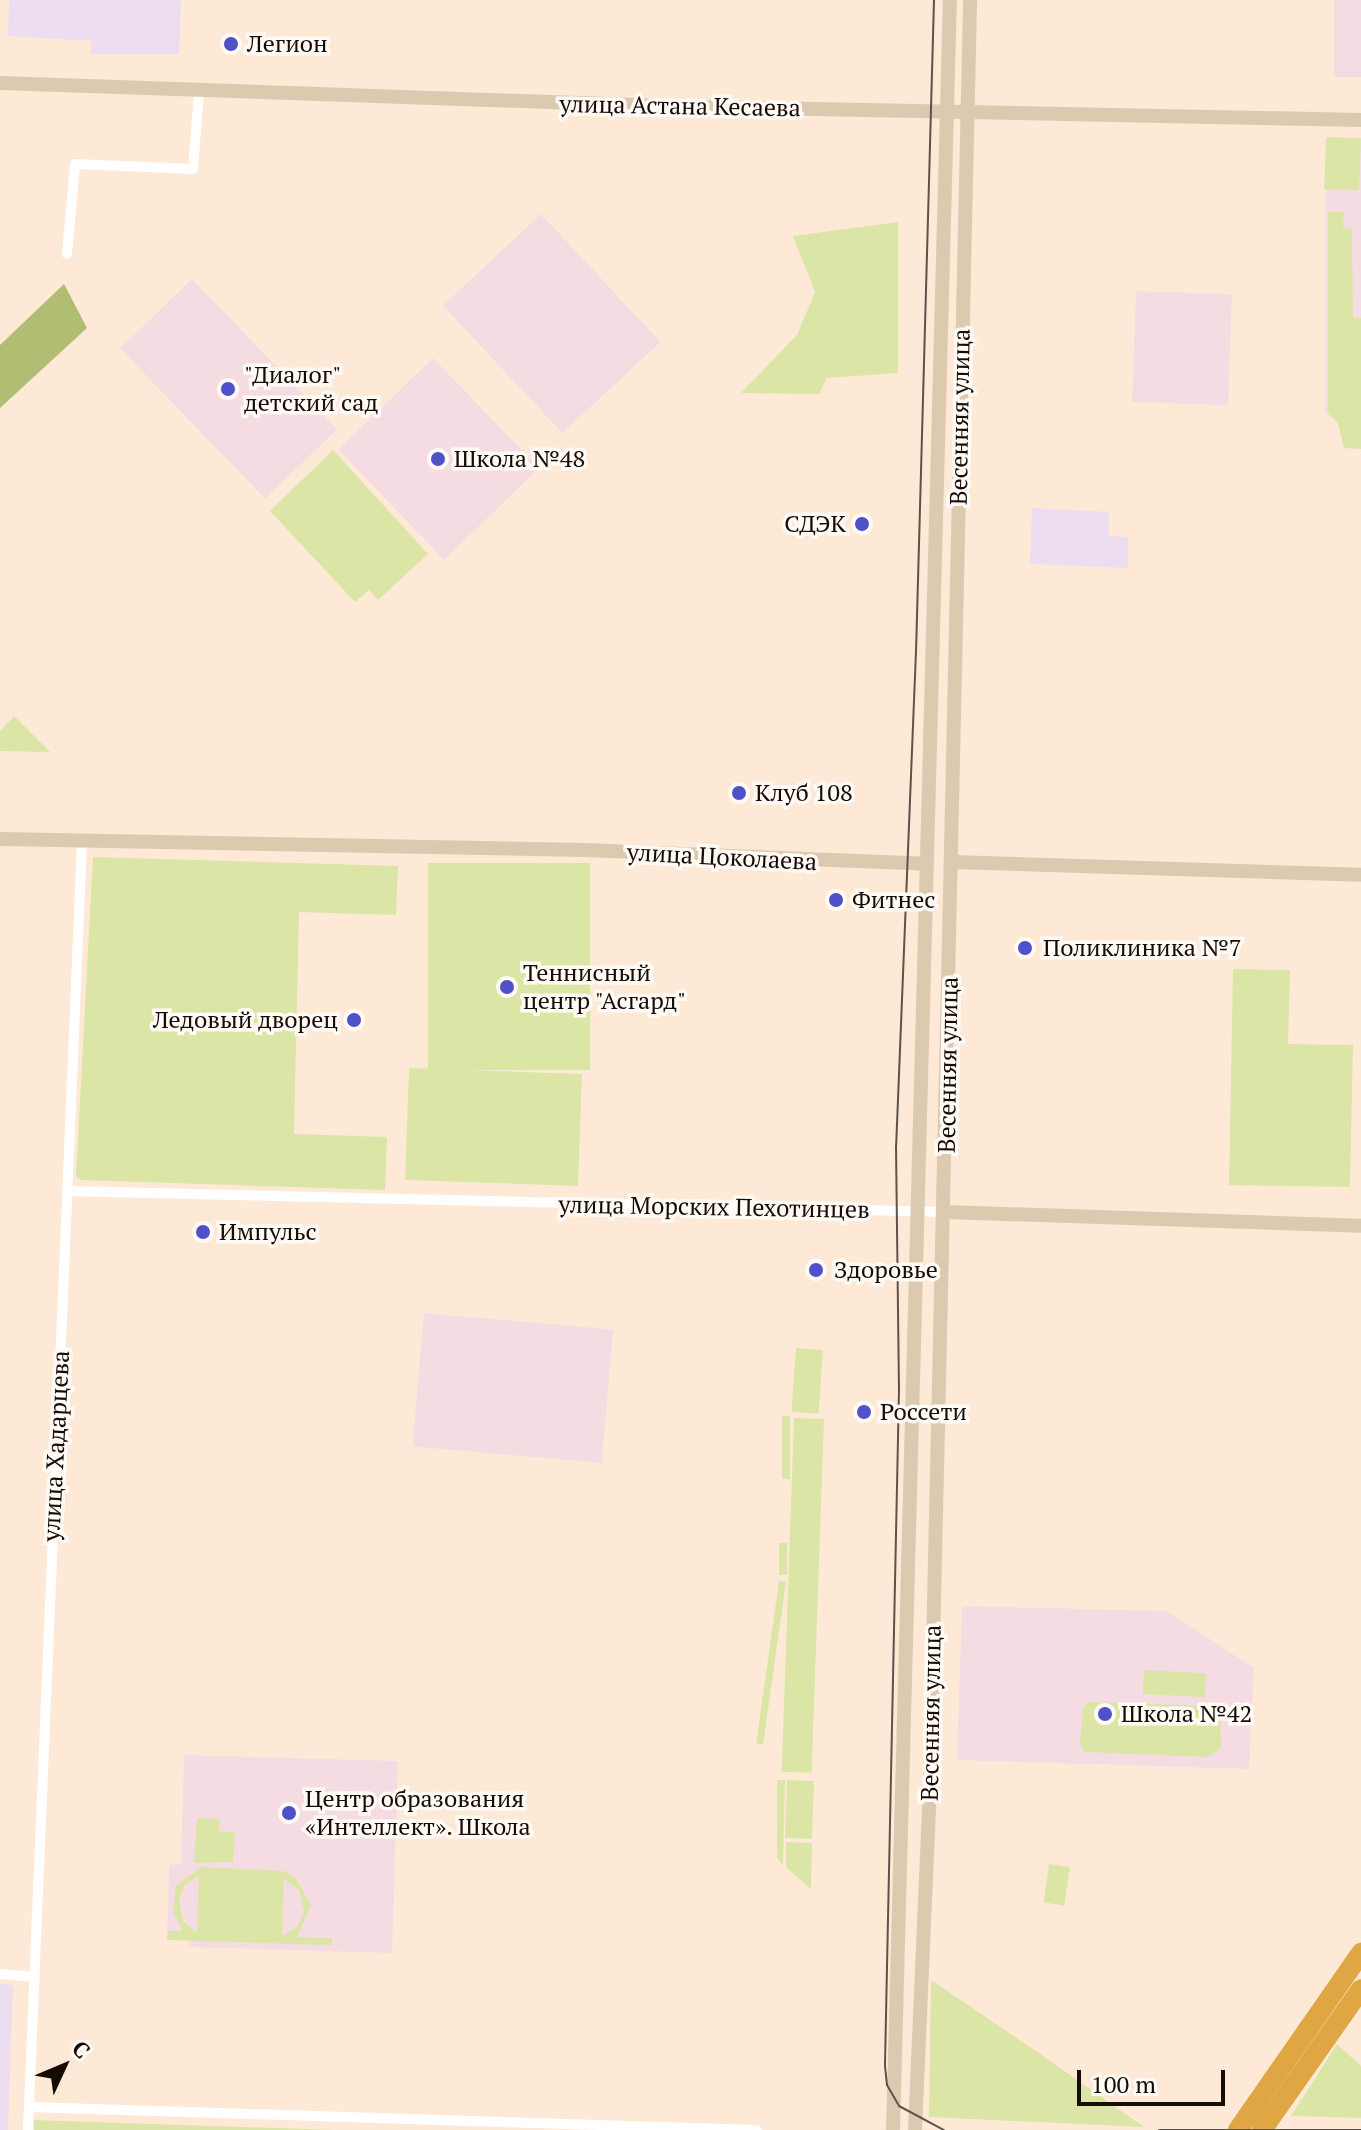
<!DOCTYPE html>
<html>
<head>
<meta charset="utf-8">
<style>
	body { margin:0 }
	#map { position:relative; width:1361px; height:2130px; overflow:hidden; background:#fee9d7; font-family:"PT Serif",serif }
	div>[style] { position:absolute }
	.industrial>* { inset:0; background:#edddf0 }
	.education>* { inset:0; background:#f5dce3; transform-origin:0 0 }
	.green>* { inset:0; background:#dbe6a6; transform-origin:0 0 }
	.forest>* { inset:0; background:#b1bd73 }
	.street>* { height:10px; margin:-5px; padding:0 5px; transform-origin:5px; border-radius:5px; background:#fff }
	.secondary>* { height:14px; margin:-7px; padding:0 7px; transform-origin:7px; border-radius:7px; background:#dccab0 }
	.highway>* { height:20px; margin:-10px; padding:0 10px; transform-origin:10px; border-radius:10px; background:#e0a643 }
	.tram>* { height:2px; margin:-1px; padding:0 1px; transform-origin:1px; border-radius:1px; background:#5f5248 }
	.dots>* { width:22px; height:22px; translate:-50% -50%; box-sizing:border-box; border:4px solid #fffaf5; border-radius:50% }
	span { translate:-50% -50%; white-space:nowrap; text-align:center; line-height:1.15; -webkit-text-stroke:7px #fffaf5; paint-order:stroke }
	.poi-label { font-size:24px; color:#150c05 }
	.left { translate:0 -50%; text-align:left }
	.right { translate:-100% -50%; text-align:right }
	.street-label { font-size:24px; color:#150c05 }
	.north { position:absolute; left:24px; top:2026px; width:80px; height:80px; -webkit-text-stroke:6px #fffaf5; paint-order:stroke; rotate:46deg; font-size:22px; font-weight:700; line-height:32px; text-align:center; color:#150c05 }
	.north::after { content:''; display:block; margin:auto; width:28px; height:36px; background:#150c05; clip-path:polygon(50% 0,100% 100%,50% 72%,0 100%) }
	.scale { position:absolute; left:1077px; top:2070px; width:148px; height:36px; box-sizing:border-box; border:4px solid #150c05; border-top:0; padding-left:10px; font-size:24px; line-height:28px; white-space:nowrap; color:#150c05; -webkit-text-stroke:6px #fffaf5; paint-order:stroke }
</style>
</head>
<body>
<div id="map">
	<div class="industrial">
		<i style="clip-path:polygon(9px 0,181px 0,179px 54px,91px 54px,91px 41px,8px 36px)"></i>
		<i style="clip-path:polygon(1032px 508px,1109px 512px,1109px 536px,1128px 537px,1128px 568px,1030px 564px)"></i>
		<i style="clip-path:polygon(0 1984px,13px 1985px,8px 2130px,0 2130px)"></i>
	</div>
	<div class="education">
		<i style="left:1334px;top:0;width:27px;height:77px"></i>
		<i style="clip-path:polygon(1326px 137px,1361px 138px,1361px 449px,1344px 448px,1338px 423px,1325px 413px)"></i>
		<i style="left:541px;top:214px;width:175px;height:134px;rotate:47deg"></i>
		<i style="left:192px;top:279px;width:209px;height:100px;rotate:46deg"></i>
		<i style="left:1136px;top:291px;width:96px;height:111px;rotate:2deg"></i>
		<i style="left:433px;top:358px;width:153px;height:132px;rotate:46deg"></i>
		<i style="left:424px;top:1313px;width:190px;height:134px;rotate:5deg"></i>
		<i style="clip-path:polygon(962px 1606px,1167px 1611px,1254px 1668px,1249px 1769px,957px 1760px)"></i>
		<i style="clip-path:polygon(184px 1755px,398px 1761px,392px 1953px,189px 1947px,188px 1940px,167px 1940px,169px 1865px,181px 1864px)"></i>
	</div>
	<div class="green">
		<i style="left:1326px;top:137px;width:35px;height:52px;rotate:2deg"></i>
		<i style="clip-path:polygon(1328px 212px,1344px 212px,1343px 228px,1352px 229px,1353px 318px,1361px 318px,1361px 449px,1344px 448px,1338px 423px,1328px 412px)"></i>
		<i style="clip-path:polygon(898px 222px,898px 373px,827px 378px,819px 394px,741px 393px,797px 335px,815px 292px,793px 236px)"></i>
		<i style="clip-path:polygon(333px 450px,428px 554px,378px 600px,369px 590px,355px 602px,270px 511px)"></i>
		<i style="clip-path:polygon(14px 716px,50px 752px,0 751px,0 731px)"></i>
		<i style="clip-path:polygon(93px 857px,398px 866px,396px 915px,299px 912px,294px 1134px,387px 1137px,385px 1190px,80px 1180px,76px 1176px)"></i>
		<i style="left:590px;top:863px;width:207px;height:162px;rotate:90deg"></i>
		<i style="clip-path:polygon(1233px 969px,1290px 970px,1288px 1044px,1353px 1045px,1350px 1187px,1229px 1185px)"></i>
		<i style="left:409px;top:1068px;width:173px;height:112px;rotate:2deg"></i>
		<i style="left:796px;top:1348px;width:27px;height:64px;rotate:4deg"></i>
		<i style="left:782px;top:1416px;width:8px;height:63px"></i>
		<i style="left:794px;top:1418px;width:30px;height:354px;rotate:2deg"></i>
		<i style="left:779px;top:1543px;width:8px;height:32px"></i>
		<i style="left:779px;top:1581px;width:7px;height:164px;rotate:8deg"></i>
		<i style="left:1144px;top:1670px;width:62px;height:24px;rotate:3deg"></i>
		<i style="clip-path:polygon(1088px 1702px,1211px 1706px,1220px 1716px,1221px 1747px,1209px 1757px,1085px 1752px,1080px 1744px,1083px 1708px)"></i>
		<i style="clip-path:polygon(777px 1780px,785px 1780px,783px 1865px,777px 1858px)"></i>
		<i style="left:787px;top:1780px;width:27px;height:58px;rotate:2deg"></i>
		<i style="clip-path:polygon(197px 1818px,220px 1819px,219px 1831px,235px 1832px,233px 1862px,194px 1863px)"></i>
		<i style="clip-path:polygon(786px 1842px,812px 1843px,811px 1889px,786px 1867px)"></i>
		<i style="left:1049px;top:1864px;width:21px;height:39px;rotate:8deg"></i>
		<i style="clip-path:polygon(evenodd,201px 1867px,283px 1871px,295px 1877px,311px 1905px,297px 1937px,332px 1938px,332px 1945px,167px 1940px,168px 1931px,183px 1931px,173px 1912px,176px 1886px,201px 1867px,199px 1875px,197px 1931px,196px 1932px,183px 1921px,179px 1900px,185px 1885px,199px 1875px,201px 1867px,284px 1879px,299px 1890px,304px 1911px,298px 1926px,282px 1936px,284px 1879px)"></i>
		<i style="clip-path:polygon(931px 1980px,1039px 2053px,1144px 2127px,929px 2117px)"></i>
		<i style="clip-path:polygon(1337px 2044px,1361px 2066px,1361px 2118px,1291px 2116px)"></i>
		<i style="clip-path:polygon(34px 2120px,334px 2130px,34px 2130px)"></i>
	</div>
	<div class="forest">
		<i style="clip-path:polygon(64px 284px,87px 328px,0 408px,0 345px)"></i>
	</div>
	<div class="street">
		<i style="left:67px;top:254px;width:90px;rotate:-84.9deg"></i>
		<i style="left:75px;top:164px;width:118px;rotate:2.4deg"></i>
		<i style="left:193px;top:169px;width:77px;rotate:-85.5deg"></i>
		<i style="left:68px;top:1191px;width:877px;rotate:1.37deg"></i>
		<i style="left:0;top:1974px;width:34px;rotate:5deg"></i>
		<i style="left:29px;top:2107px;width:728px;rotate:1.81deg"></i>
		<i style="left:28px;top:2130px;width:1288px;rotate:-87.6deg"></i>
	</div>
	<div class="secondary">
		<i style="left:0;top:83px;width:666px;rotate:1.98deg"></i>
		<i style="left:666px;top:106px;width:695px;rotate:1.15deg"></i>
		<i style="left:0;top:839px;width:584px;rotate:1.08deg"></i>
		<i style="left:584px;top:850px;width:343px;rotate:2.3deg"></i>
		<i style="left:952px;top:862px;width:409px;rotate:1.8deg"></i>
		<i style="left:945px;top:1212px;width:416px;rotate:1.9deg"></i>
		<i style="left:893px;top:2130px;width:2131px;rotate:-88.47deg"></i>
		<i style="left:915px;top:2130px;width:349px;rotate:-87.5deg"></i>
		<i style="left:930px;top:1781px;width:1781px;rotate:-88.71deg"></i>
	</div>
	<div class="highway">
		<i style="left:1238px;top:2130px;width:216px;rotate:-55.2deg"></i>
		<i style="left:1262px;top:2130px;width:172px;rotate:-54.9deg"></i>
	</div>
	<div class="tram">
		<i style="left:934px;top:0;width:651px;rotate:91.58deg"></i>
		<i style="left:916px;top:651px;width:495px;rotate:92.3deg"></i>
		<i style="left:896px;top:1146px;width:244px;rotate:89.3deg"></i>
		<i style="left:899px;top:1390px;width:676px;rotate:91.19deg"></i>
		<i style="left:885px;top:2066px;width:19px;rotate:84deg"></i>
		<i style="left:887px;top:2085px;width:24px;rotate:60deg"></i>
		<i style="left:899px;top:2106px;width:51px;rotate:28.1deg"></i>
		<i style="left:1159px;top:2130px;width:202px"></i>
	</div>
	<div class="dots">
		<i style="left:231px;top:44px;background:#4e51c7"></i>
		<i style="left:228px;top:389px;background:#4e51c7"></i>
		<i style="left:438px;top:459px;background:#4e51c7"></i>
		<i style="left:862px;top:524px;background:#4e51c7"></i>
		<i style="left:739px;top:793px;background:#4e51c7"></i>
		<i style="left:836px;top:900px;background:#4e51c7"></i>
		<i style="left:1025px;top:948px;background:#4e51c7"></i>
		<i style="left:507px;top:987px;background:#4e51c7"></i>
		<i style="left:354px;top:1020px;background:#4e51c7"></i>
		<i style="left:203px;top:1232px;background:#4e51c7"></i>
		<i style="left:816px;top:1270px;background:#4e51c7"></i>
		<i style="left:864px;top:1412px;background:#4e51c7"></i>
		<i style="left:1105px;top:1714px;background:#4e51c7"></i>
		<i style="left:289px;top:1813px;background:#4e51c7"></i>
	</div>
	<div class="poi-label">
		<span class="left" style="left:247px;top:44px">Легион</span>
		<span class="left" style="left:244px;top:389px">"Диалог"<br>детский сад</span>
		<span class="left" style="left:454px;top:459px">Школа №48</span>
		<span class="right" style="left:846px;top:524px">СДЭК</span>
		<span class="left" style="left:755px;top:793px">Клуб 108</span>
		<span class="left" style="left:852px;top:900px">Фитнес</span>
		<span class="left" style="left:1043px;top:948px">Поликлиника №7</span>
		<span class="left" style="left:523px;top:987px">Теннисный<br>центр "Асгард"</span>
		<span class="right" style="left:338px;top:1020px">Ледовый дворец</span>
		<span class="left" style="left:219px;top:1232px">Импульс</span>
		<span class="left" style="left:834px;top:1270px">Здоровье</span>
		<span class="left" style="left:880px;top:1412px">Россети</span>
		<span class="left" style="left:1121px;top:1714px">Школа №42</span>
		<span class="left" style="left:305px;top:1813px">Центр образования<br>«Интеллект». Школа</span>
	</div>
	<div class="street-label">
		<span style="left:680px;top:106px;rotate:1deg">улица Астана Кесаева</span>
		<span style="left:960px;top:417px;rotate:-89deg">Весенняя улица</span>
		<span style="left:722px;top:857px;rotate:3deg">улица Цоколаева</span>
		<span style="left:948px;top:1065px;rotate:-89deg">Весенняя улица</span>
		<span style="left:714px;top:1207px;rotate:1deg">улица Морских Пехотинцев</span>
		<span style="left:56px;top:1446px;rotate:-87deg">улица Хадарцева</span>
		<span style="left:931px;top:1713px;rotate:-89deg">Весенняя улица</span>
	</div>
	<div class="north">С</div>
	<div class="scale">100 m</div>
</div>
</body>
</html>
